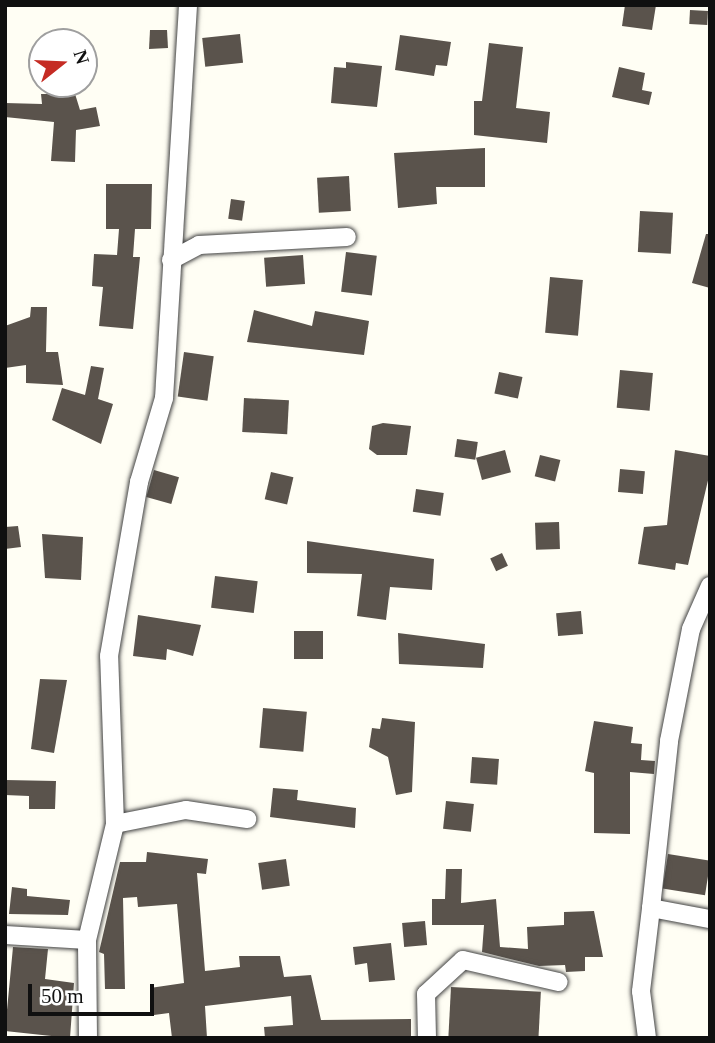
<!DOCTYPE html>
<html>
<head>
<meta charset="utf-8">
<style>
	body { margin:0 }
	#map { position:relative; width:715px; height:1043px; overflow:hidden; background:#fffef4; font-family:"Times New Roman",serif }
	div>[style] { position:absolute }
	.building>* { inset:0; background:#5a534c; transform-origin:0 0 }
	.roads { filter:drop-shadow(0 0 2px #434343) drop-shadow(0 0 2px #434343) }
	.minor>* { height:18px; margin:-9px; padding:0 9px; transform-origin:9px; border-radius:9px; background:#fff }
	span { translate:-50% -50%; white-space:nowrap; text-align:center; line-height:1.15; -webkit-text-stroke:7px #fff; paint-order:stroke }
	.frame { position:absolute; inset:0; border:7px solid #101010; pointer-events:none }
	.north { position:absolute; left:28px; top:28px; width:70px; height:70px; box-sizing:border-box; background:#fff; border:2px solid #9f9f9f; border-radius:50%; rotate:72deg; font-size:19px; font-weight:700; line-height:28px; text-align:center; color:#101010 }
	.north::after { content:''; display:block; margin:auto; width:24px; height:32px; background:#c52c24; clip-path:polygon(50% 0,100% 100%,50% 72%,0 100%) }
	.scale { position:absolute; left:28px; top:984px; width:126px; height:32px; box-sizing:border-box; border:4px solid #101010; border-top:0; padding-left:9px; font-size:21px; line-height:24px; white-space:nowrap; color:#101010; -webkit-text-stroke:5px #fff; paint-order:stroke }
</style>
</head>
<body>
<div id="map">
	<div class="building">
		<i style="clip-path:polygon(625px 5px,656px 5px,652px 30px,622px 26px)"></i>
		<i style="left:690px;top:10px;width:18px;height:14px;rotate:3deg"></i>
		<i style="clip-path:polygon(150px 30px,167px 30px,168px 48px,149px 49px)"></i>
		<i style="left:240px;top:34px;width:29px;height:38px;rotate:84deg"></i>
		<i style="clip-path:polygon(400px 35px,451px 42px,447px 66px,436px 65px,434px 76px,395px 70px)"></i>
		<i style="clip-path:polygon(489px 43px,523px 47px,516px 108px,550px 112px,547px 143px,474px 135px,474px 101px,482px 101px)"></i>
		<i style="clip-path:polygon(346px 62px,382px 66px,377px 107px,331px 103px,334px 67px,346px 68px)"></i>
		<i style="clip-path:polygon(619px 67px,645px 73px,642px 90px,652px 92px,649px 105px,612px 97px)"></i>
		<i style="clip-path:polygon(57px 84px,72px 84px,80px 110px,96px 107px,100px 126px,76px 130px,75px 162px,51px 161px,54px 122px,5px 117px,5px 103px,42px 104px,41px 94px,57px 94px)"></i>
		<i style="clip-path:polygon(485px 148px,485px 187px,436px 187px,437px 204px,398px 208px,394px 153px)"></i>
		<i style="left:349px;top:176px;width:35px;height:32px;rotate:87deg"></i>
		<i style="clip-path:polygon(106px 184px,152px 184px,151px 229px,135px 229px,133px 257px,140px 257px,133px 329px,99px 326px,103px 287px,92px 286px,94px 254px,117px 255px,119px 229px,106px 229px)"></i>
		<i style="left:231px;top:199px;width:14px;height:20px;rotate:8deg"></i>
		<i style="left:640px;top:211px;width:33px;height:41px;rotate:3deg"></i>
		<i style="clip-path:polygon(706px 234px,710px 234px,710px 288px,692px 283px)"></i>
		<i style="left:346px;top:252px;width:31px;height:40px;rotate:7deg"></i>
		<i style="left:303px;top:255px;width:29px;height:39px;rotate:86deg"></i>
		<i style="left:550px;top:277px;width:33px;height:56px;rotate:5deg"></i>
		<i style="clip-path:polygon(31px 307px,47px 307px,46px 352px,58px 352px,63px 385px,26px 383px,26px 365px,5px 368px,5px 326px,30px 317px)"></i>
		<i style="clip-path:polygon(254px 310px,312px 326px,315px 311px,369px 321px,364px 355px,247px 342px)"></i>
		<i style="left:184px;top:352px;width:30px;height:45px;rotate:8deg"></i>
		<i style="clip-path:polygon(91px 366px,104px 368px,98px 399px,113px 404px,101px 444px,52px 420px,62px 388px,85px 395px)"></i>
		<i style="left:620px;top:370px;width:33px;height:38px;rotate:5deg"></i>
		<i style="left:499px;top:372px;width:24px;height:22px;rotate:12deg"></i>
		<i style="left:244px;top:398px;width:45px;height:34px;rotate:3deg"></i>
		<i style="clip-path:polygon(383px 423px,411px 426px,407px 455px,377px 455px,369px 449px,372px 426px)"></i>
		<i style="left:457px;top:439px;width:21px;height:18px;rotate:8deg"></i>
		<i style="left:505px;top:450px;width:23px;height:30px;rotate:75deg"></i>
		<i style="clip-path:polygon(675px 450px,710px 456px,710px 472px,688px 565px,676px 563px,675px 570px,638px 564px,644px 527px,667px 525px)"></i>
		<i style="left:540px;top:455px;width:21px;height:22px;rotate:14deg"></i>
		<i style="left:620px;top:469px;width:25px;height:23px;rotate:5deg"></i>
		<i style="left:154px;top:470px;width:26px;height:28px;rotate:16deg"></i>
		<i style="left:271px;top:472px;width:23px;height:28px;rotate:13deg"></i>
		<i style="left:416px;top:489px;width:28px;height:23px;rotate:8deg"></i>
		<i style="left:559px;top:522px;width:27px;height:24px;rotate:88deg"></i>
		<i style="clip-path:polygon(18px 526px,21px 547px,5px 549px,5px 527px)"></i>
		<i style="clip-path:polygon(42px 534px,83px 537px,81px 580px,45px 578px)"></i>
		<i style="clip-path:polygon(307px 541px,434px 559px,432px 590px,390px 587px,386px 620px,357px 616px,362px 574px,307px 573px)"></i>
		<i style="left:502px;top:553px;width:14px;height:13px;rotate:65deg"></i>
		<i style="left:215px;top:576px;width:43px;height:32px;rotate:7deg"></i>
		<i style="left:581px;top:611px;width:23px;height:25px;rotate:85deg"></i>
		<i style="clip-path:polygon(138px 615px,201px 625px,193px 656px,167px 649px,166px 660px,133px 656px)"></i>
		<i style="left:294px;top:631px;width:29px;height:28px"></i>
		<i style="clip-path:polygon(398px 633px,485px 644px,483px 668px,399px 664px)"></i>
		<i style="clip-path:polygon(40px 679px,67px 680px,54px 753px,31px 749px)"></i>
		<i style="left:263px;top:708px;width:44px;height:40px;rotate:5deg"></i>
		<i style="clip-path:polygon(382px 718px,415px 722px,412px 792px,396px 795px,388px 757px,369px 747px,372px 728px,380px 729px)"></i>
		<i style="clip-path:polygon(594px 721px,633px 727px,631px 743px,642px 744px,641px 760px,655px 761px,654px 774px,630px 772px,630px 834px,594px 833px,594px 773px,585px 771px)"></i>
		<i style="left:472px;top:757px;width:27px;height:26px;rotate:4deg"></i>
		<i style="clip-path:polygon(5px 780px,56px 781px,55px 809px,29px 809px,29px 796px,5px 795px)"></i>
		<i style="clip-path:polygon(273px 788px,298px 790px,297px 800px,356px 808px,355px 828px,270px 817px)"></i>
		<i style="left:446px;top:801px;width:28px;height:28px;rotate:6deg"></i>
		<i style="clip-path:polygon(147px 852px,208px 859px,206px 874px,197px 873px,205px 971px,240px 967px,239px 956px,280px 956px,284px 977px,311px 975px,321px 1020px,411px 1019px,411px 1038px,265px 1038px,264px 1027px,293px 1025px,291px 996px,205px 1006px,207px 1038px,172px 1038px,169px 1013px,154px 1015px,150px 988px,184px 983px,177px 904px,138px 907px,137px 897px,123px 898px,125px 989px,105px 989px,104px 954px,99px 952px,120px 862px,146px 862px)"></i>
		<i style="left:668px;top:854px;width:43px;height:35px;rotate:9deg"></i>
		<i style="left:286px;top:859px;width:27px;height:28px;rotate:82deg"></i>
		<i style="clip-path:polygon(446px 869px,462px 869px,461px 903px,496px 899px,500px 947px,528px 949px,527px 927px,564px 925px,564px 912px,594px 911px,603px 957px,585px 957px,585px 971px,566px 972px,565px 965px,539px 966px,482px 952px,484px 925px,432px 925px,432px 899px,445px 899px)"></i>
		<i style="clip-path:polygon(12px 887px,27px 889px,27px 896px,70px 900px,68px 915px,9px 914px)"></i>
		<i style="left:425px;top:921px;width:24px;height:23px;rotate:85deg"></i>
		<i style="clip-path:polygon(391px 943px,395px 980px,369px 982px,367px 963px,355px 965px,353px 947px)"></i>
		<i style="clip-path:polygon(13px 947px,48px 949px,45px 979px,74px 983px,70px 1038px,5px 1031px)"></i>
		<i style="left:451px;top:987px;width:90px;height:51px;rotate:3deg"></i>
	</div>
	<div class="roads">
		<div class="minor">
			<i style="left:171px;top:260px;width:32px;rotate:-28deg"></i>
			<i style="left:199px;top:245px;width:148px;rotate:-3.1deg"></i>
			<i style="left:115px;top:824px;width:72px;rotate:-11.2deg"></i>
			<i style="left:186px;top:810px;width:62px;rotate:8.4deg"></i>
			<i style="left:651px;top:908px;width:168px;rotate:-83.8deg"></i>
			<i style="left:669px;top:741px;width:114px;rotate:-78.9deg"></i>
			<i style="left:691px;top:629px;width:47px;rotate:-66.2deg"></i>
			<i style="left:5px;top:935px;width:82px;rotate:3.5deg"></i>
			<i style="left:88px;top:1038px;width:98px;rotate:-90.6deg"></i>
			<i style="left:87px;top:940px;width:119px;rotate:-76.4deg"></i>
			<i style="left:115px;top:824px;width:168px;rotate:-92deg"></i>
			<i style="left:109px;top:656px;width:177px;rotate:-80.2deg"></i>
			<i style="left:139px;top:482px;width:88px;rotate:-73.4deg"></i>
			<i style="left:164px;top:398px;width:394px;rotate:-86.5deg"></i>
			<i style="left:427px;top:1038px;width:44px;rotate:-91.3deg"></i>
			<i style="left:426px;top:994px;width:50px;rotate:-42.6deg"></i>
			<i style="left:463px;top:960px;width:98px;rotate:13deg"></i>
			<i style="left:647px;top:1038px;width:47px;rotate:-97.3deg"></i>
			<i style="left:641px;top:991px;width:84px;rotate:-83.1deg"></i>
			<i style="left:651px;top:908px;width:60px;rotate:10.6deg"></i>
		</div>
	</div>
	<div class="frame"></div>
	<div class="north">N</div>
	<div class="scale">50 m</div>
</div>
</body>
</html>
